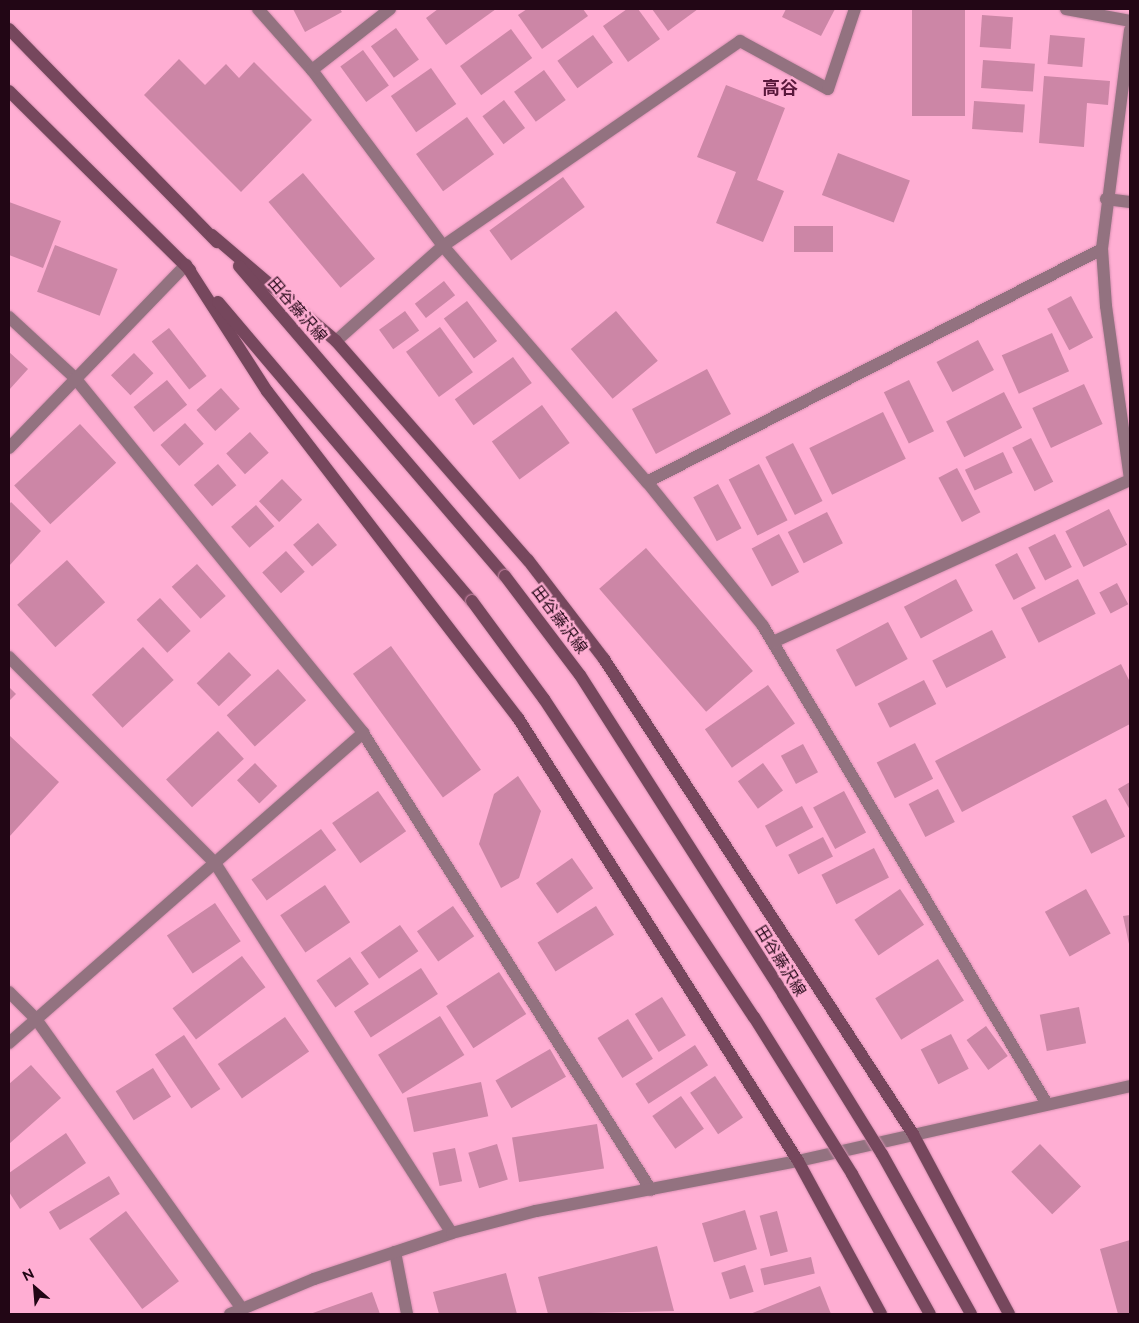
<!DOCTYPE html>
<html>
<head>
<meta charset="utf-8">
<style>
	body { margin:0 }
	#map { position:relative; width:1139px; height:1323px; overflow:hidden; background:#ffaed3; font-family:Raleway,"Noto Sans JP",sans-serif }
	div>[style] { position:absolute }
	.building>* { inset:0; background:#cc86a6; transform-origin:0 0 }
	.roads { filter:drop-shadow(0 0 1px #d790b1) drop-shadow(0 0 1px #d790b1) }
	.minor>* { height:12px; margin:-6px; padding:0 6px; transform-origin:6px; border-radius:6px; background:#937280 }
	.tertiary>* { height:12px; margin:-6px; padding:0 6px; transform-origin:6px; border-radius:6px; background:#937280 }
	.secondary>* { height:12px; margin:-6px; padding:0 6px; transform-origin:6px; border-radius:6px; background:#76475d }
	.bridges { filter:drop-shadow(0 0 1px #d790b1) drop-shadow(0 0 1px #d790b1) }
	.secondary-bridge>* { height:12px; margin:-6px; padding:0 6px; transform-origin:6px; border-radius:6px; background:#76475d }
	span { translate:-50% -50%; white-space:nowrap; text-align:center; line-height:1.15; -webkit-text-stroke:4.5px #ffaed3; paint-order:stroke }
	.street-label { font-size:16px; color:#220615 }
	.neighbourhood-label { font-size:18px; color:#5a183c; font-weight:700 }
	.frame { position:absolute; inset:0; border:10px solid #220615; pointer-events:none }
	.north { position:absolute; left:10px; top:1263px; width:50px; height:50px; -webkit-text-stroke:4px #ffaed3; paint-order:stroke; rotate:333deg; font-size:14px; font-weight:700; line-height:20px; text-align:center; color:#220615 }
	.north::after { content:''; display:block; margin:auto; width:18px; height:22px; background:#220615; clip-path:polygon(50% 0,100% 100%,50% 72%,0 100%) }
</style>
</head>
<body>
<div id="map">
	<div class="building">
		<i style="clip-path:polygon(293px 9px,340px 9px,342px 12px,305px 32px)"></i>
		<i style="clip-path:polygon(438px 9px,496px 9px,446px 45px,426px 18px)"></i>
		<i style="clip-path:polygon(527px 9px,583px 9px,588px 16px,542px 49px,518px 15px)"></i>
		<i style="clip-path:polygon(627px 9px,638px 9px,660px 39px,628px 62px,603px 26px)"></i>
		<i style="clip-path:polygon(652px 9px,698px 9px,668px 31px)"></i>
		<i style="clip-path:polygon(786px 9px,835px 9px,821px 36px,782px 17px)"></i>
		<i style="left:912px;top:9px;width:53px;height:107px"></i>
		<i style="left:982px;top:15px;width:31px;height:32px;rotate:4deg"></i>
		<i style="left:396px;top:28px;width:39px;height:31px;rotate:54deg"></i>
		<i style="left:511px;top:29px;width:36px;height:63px;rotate:54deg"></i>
		<i style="left:593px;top:35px;width:34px;height:44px;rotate:54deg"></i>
		<i style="left:1050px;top:35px;width:35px;height:29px;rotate:5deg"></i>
		<i style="left:363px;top:50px;width:44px;height:28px;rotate:54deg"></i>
		<i style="clip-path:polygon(179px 59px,205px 85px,226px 64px,239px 78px,254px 62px,312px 120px,241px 192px,144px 95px)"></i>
		<i style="left:983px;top:60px;width:52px;height:28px;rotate:4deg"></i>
		<i style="left:431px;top:68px;width:44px;height:49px;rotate:55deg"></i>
		<i style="left:544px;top:70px;width:37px;height:37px;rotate:54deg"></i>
		<i style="clip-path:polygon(1044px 76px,1110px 81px,1108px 105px,1087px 103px,1084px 147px,1039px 143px)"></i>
		<i style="clip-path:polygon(726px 85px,785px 108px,757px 180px,784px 191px,763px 242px,716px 223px,736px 172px,697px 157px)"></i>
		<i style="left:504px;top:100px;width:35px;height:27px;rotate:53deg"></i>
		<i style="left:974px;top:101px;width:51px;height:28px;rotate:4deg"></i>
		<i style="left:467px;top:117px;width:46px;height:63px;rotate:54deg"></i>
		<i style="left:838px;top:153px;width:77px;height:45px;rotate:21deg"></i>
		<i style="left:303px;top:173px;width:112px;height:45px;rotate:50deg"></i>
		<i style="left:563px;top:177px;width:37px;height:91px;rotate:54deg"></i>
		<i style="clip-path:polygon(9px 202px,61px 221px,43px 268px,9px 255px)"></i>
		<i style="left:794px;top:226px;width:39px;height:26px"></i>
		<i style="left:55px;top:245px;width:67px;height:50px;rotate:21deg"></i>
		<i style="left:444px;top:281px;width:18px;height:37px;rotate:52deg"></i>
		<i style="left:1071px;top:296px;width:47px;height:27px;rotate:62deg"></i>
		<i style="left:467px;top:301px;width:50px;height:29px;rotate:53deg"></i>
		<i style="left:405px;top:311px;width:24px;height:32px;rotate:54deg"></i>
		<i style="left:616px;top:311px;width:65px;height:59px;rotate:50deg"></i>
		<i style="left:440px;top:327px;width:56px;height:42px;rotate:54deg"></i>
		<i style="left:169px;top:328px;width:61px;height:22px;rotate:52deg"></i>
		<i style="left:1052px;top:333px;width:42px;height:55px;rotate:66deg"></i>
		<i style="left:978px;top:340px;width:34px;height:47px;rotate:62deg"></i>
		<i style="clip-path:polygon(9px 352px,28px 369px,9px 390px)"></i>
		<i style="left:134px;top:353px;width:28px;height:32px;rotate:46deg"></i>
		<i style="left:513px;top:357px;width:32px;height:72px;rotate:54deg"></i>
		<i style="left:707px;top:369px;width:51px;height:85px;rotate:62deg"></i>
		<i style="left:167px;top:380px;width:32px;height:43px;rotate:51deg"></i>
		<i style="left:909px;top:380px;width:57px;height:28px;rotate:64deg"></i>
		<i style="left:1084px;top:384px;width:44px;height:57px;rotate:65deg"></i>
		<i style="left:221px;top:388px;width:28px;height:33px;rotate:48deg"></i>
		<i style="left:1004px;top:392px;width:40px;height:65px;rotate:63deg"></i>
		<i style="left:542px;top:405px;width:47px;height:62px;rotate:54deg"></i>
		<i style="left:883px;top:412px;width:52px;height:82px;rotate:64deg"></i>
		<i style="left:185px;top:423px;width:28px;height:33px;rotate:48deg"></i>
		<i style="left:80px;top:424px;width:53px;height:90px;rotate:47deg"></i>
		<i style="left:250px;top:432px;width:28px;height:32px;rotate:48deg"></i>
		<i style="left:1031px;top:438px;width:49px;height:21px;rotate:63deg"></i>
		<i style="left:793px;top:443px;width:65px;height:31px;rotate:63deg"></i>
		<i style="left:1003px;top:452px;width:23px;height:42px;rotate:65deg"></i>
		<i style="left:218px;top:464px;width:28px;height:32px;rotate:49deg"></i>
		<i style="left:759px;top:464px;width:63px;height:34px;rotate:63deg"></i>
		<i style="left:957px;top:468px;width:50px;height:21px;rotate:62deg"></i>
		<i style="left:282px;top:479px;width:29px;height:32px;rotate:46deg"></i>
		<i style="left:718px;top:484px;width:50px;height:28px;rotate:62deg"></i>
		<i style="clip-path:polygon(11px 502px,41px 531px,9px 566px,9px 505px)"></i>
		<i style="left:256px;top:505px;width:28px;height:33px;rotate:49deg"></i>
		<i style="left:1109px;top:509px;width:40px;height:49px;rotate:63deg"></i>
		<i style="left:827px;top:512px;width:35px;height:44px;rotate:63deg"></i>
		<i style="left:318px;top:523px;width:29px;height:33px;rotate:49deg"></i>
		<i style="left:779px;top:534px;width:43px;height:31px;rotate:62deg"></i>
		<i style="left:1055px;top:534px;width:37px;height:30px;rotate:63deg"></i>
		<i style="left:646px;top:548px;width:163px;height:62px;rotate:49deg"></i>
		<i style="left:286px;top:551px;width:28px;height:32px;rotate:48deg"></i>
		<i style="left:1017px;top:553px;width:40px;height:25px;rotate:62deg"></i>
		<i style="left:67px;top:560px;width:57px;height:67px;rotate:48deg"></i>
		<i style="left:197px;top:564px;width:43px;height:34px;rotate:48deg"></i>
		<i style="left:956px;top:579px;width:36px;height:59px;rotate:62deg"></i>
		<i style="left:1078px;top:579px;width:39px;height:64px;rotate:63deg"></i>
		<i style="left:1117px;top:583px;width:24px;height:20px;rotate:62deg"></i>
		<i style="left:160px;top:598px;width:45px;height:32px;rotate:47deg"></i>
		<i style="left:888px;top:622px;width:42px;height:59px;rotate:62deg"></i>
		<i style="left:992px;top:630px;width:31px;height:67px;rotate:63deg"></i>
		<i style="left:391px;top:646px;width:153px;height:47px;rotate:54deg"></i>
		<i style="left:143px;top:647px;width:45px;height:70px;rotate:47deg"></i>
		<i style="left:229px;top:652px;width:32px;height:45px;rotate:46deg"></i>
		<i style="clip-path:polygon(1121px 664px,1130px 682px,1130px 724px,962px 812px,935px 761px)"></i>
		<i style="left:278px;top:669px;width:42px;height:69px;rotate:48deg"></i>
		<i style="left:924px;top:680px;width:27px;height:52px;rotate:63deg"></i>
		<i style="left:768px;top:685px;width:47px;height:77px;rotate:55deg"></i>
		<i style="clip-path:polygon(9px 687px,16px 694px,9px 701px)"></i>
		<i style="left:218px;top:731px;width:38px;height:71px;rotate:47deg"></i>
		<i style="clip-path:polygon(9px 735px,59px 782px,9px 837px)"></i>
		<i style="left:915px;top:743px;width:40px;height:43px;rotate:63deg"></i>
		<i style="left:803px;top:744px;width:32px;height:25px;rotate:62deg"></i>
		<i style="left:255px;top:763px;width:32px;height:25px;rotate:46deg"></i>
		<i style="left:763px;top:763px;width:34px;height:31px;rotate:54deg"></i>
		<i style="clip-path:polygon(518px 776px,541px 811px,519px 878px,501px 888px,479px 844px,494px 794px)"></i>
		<i style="clip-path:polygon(1130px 782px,1130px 810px,1118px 789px)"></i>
		<i style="left:938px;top:789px;width:37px;height:33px;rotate:63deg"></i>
		<i style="left:378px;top:791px;width:49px;height:56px;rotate:55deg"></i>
		<i style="left:844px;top:791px;width:47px;height:35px;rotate:62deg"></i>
		<i style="left:1106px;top:799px;width:42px;height:38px;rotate:63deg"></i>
		<i style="left:802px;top:806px;width:24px;height:42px;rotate:62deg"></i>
		<i style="left:321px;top:829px;width:26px;height:86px;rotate:54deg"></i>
		<i style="left:823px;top:837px;width:22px;height:39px;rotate:63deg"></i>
		<i style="left:874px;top:848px;width:33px;height:59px;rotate:63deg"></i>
		<i style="left:572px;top:858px;width:37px;height:44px;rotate:55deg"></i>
		<i style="left:325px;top:885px;width:45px;height:54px;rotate:56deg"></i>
		<i style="left:900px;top:889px;width:43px;height:55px;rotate:56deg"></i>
		<i style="left:1086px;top:889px;width:51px;height:47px;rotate:61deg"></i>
		<i style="left:215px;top:903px;width:46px;height:58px;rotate:56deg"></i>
		<i style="left:453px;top:906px;width:37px;height:44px;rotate:55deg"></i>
		<i style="left:596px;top:906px;width:34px;height:69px;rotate:58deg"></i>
		<i style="clip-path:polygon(1130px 915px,1130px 944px,1129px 944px,1123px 916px)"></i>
		<i style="left:400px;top:925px;width:32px;height:48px;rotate:55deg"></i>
		<i style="left:242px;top:956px;width:39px;height:87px;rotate:53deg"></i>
		<i style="left:350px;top:957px;width:33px;height:41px;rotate:55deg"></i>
		<i style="left:938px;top:959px;width:49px;height:74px;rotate:58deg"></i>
		<i style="left:421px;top:968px;width:31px;height:80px;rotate:57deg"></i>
		<i style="left:499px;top:972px;width:50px;height:63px;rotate:57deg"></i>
		<i style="left:662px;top:997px;width:45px;height:32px;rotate:58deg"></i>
		<i style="left:1079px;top:1007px;width:37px;height:40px;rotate:79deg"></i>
		<i style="left:440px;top:1016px;width:46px;height:73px;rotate:58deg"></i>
		<i style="left:285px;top:1017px;width:42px;height:82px;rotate:55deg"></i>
		<i style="left:628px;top:1019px;width:47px;height:36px;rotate:58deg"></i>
		<i style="left:986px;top:1026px;width:37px;height:24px;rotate:54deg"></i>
		<i style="left:951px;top:1034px;width:39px;height:34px;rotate:63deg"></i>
		<i style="left:184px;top:1035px;width:65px;height:35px;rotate:56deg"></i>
		<i style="left:695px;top:1045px;width:24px;height:71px;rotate:57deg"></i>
		<i style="left:550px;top:1049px;width:32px;height:63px;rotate:60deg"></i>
		<i style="clip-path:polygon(31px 1065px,61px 1098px,9px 1144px,9px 1084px)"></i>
		<i style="left:153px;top:1068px;width:34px;height:44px;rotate:58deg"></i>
		<i style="left:715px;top:1076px;width:50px;height:30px;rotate:56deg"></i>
		<i style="left:481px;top:1082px;width:35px;height:76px;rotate:78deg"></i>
		<i style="left:681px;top:1096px;width:40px;height:35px;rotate:55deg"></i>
		<i style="left:597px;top:1124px;width:45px;height:86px;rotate:81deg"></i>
		<i style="clip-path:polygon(66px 1133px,86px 1163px,20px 1209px,9px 1192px,9px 1173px)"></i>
		<i style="left:497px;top:1144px;width:37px;height:30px;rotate:73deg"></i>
		<i style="left:1040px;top:1144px;width:59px;height:40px;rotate:46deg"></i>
		<i style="left:455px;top:1148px;width:34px;height:23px;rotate:78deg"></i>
		<i style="left:109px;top:1176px;width:21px;height:70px;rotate:59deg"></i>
		<i style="left:745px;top:1210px;width:41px;height:45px;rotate:73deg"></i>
		<i style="left:126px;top:1211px;width:88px;height:46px;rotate:53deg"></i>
		<i style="left:777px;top:1211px;width:42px;height:18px;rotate:75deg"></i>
		<i style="clip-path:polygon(1130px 1240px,1130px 1314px,1118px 1314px,1100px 1249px)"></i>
		<i style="clip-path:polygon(657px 1246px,674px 1311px,548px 1314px,538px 1277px)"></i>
		<i style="left:811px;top:1257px;width:17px;height:52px;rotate:77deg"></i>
		<i style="left:745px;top:1265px;width:28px;height:25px;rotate:72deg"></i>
		<i style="clip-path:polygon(506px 1273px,517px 1314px,439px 1314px,433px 1292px)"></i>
		<i style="clip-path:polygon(820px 1286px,831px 1314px,750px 1314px)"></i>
		<i style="clip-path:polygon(372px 1292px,380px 1314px,310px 1314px)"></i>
	</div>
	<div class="roads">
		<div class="minor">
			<i style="left:258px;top:9px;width:81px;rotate:48.5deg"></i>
			<i style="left:312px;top:70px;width:219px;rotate:53.3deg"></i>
			<i style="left:443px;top:246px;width:312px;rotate:49.2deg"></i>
			<i style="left:647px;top:482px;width:185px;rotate:51.1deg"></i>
			<i style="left:763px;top:626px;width:556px;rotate:59.28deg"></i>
			<i style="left:1066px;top:9px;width:65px;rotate:10.6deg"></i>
			<i style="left:1130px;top:30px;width:221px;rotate:97.3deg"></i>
			<i style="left:1102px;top:249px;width:57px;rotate:86deg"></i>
			<i style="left:1106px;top:306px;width:174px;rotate:82.1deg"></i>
			<i style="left:312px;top:70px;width:99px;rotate:-38deg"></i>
			<i style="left:1106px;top:199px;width:24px;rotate:7deg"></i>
			<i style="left:9px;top:317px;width:90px;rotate:42.7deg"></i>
			<i style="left:75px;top:378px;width:457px;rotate:50.9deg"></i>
			<i style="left:363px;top:733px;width:540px;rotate:57.78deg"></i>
			<i style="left:336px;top:341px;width:143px;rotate:-41.6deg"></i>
			<i style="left:443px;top:246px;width:361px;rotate:-34.6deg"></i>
			<i style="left:740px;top:41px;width:100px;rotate:28.6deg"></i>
			<i style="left:828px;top:89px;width:84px;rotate:-71.4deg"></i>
			<i style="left:9px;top:448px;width:255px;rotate:-46deg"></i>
			<i style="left:647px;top:482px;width:511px;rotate:-27.12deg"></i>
			<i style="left:773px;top:642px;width:392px;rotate:-24.4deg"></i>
			<i style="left:9px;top:657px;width:291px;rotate:45deg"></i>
			<i style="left:215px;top:863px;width:439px;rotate:57.4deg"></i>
			<i style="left:9px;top:992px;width:38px;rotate:45deg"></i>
			<i style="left:36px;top:1019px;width:356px;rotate:54.6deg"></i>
			<i style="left:9px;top:1043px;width:471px;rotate:-41.2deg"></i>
			<i style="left:395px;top:1252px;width:63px;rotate:79deg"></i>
		</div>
		<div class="tertiary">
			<i style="left:230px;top:1314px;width:91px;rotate:-22.6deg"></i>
			<i style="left:314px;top:1279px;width:145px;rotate:-18.4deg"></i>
			<i style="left:452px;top:1233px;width:87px;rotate:-14.7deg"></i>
			<i style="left:536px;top:1211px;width:267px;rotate:-10.8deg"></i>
			<i style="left:798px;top:1161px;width:340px;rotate:-12.7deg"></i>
		</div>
		<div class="secondary">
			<i style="left:9px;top:29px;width:298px;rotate:45.7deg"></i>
			<i style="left:9px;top:91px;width:255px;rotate:44.7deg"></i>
			<i style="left:212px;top:235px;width:163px;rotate:40.5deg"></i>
			<i style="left:336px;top:341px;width:291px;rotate:48.8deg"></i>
			<i style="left:528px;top:560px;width:125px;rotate:52.5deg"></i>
			<i style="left:604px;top:659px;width:567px;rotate:56.95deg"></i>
			<i style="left:913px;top:1134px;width:204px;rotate:61.9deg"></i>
			<i style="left:186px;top:265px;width:150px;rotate:57.3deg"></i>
			<i style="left:267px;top:391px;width:412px;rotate:52.5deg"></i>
			<i style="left:518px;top:718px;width:524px;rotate:57.7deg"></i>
			<i style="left:798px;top:1161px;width:174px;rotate:61.5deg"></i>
			<i style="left:239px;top:266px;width:408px;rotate:49.4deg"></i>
			<i style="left:218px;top:302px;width:392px;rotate:49.7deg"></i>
		</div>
	</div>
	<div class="bridges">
		<div class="secondary-bridge">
			<i style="left:505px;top:576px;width:124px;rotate:52.9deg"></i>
			<i style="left:580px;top:675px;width:378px;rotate:57.5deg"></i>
			<i style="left:783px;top:994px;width:188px;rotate:58.3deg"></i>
			<i style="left:882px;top:1154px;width:183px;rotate:60.9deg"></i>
			<i style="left:472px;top:601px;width:122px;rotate:53.7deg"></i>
			<i style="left:544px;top:699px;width:381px;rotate:56.6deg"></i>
			<i style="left:754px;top:1017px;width:185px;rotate:58deg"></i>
			<i style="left:852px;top:1174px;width:160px;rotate:60.9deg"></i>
		</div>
	</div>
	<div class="street-label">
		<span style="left:297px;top:310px;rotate:49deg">田谷藤沢線</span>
		<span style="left:559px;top:620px;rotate:53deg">田谷藤沢線</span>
		<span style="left:780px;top:961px;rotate:58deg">田谷藤沢線</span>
	</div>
	<div class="neighbourhood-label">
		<span style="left:780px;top:88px">高谷</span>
	</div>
	<div class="frame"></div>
	<div class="north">N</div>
</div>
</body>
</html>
